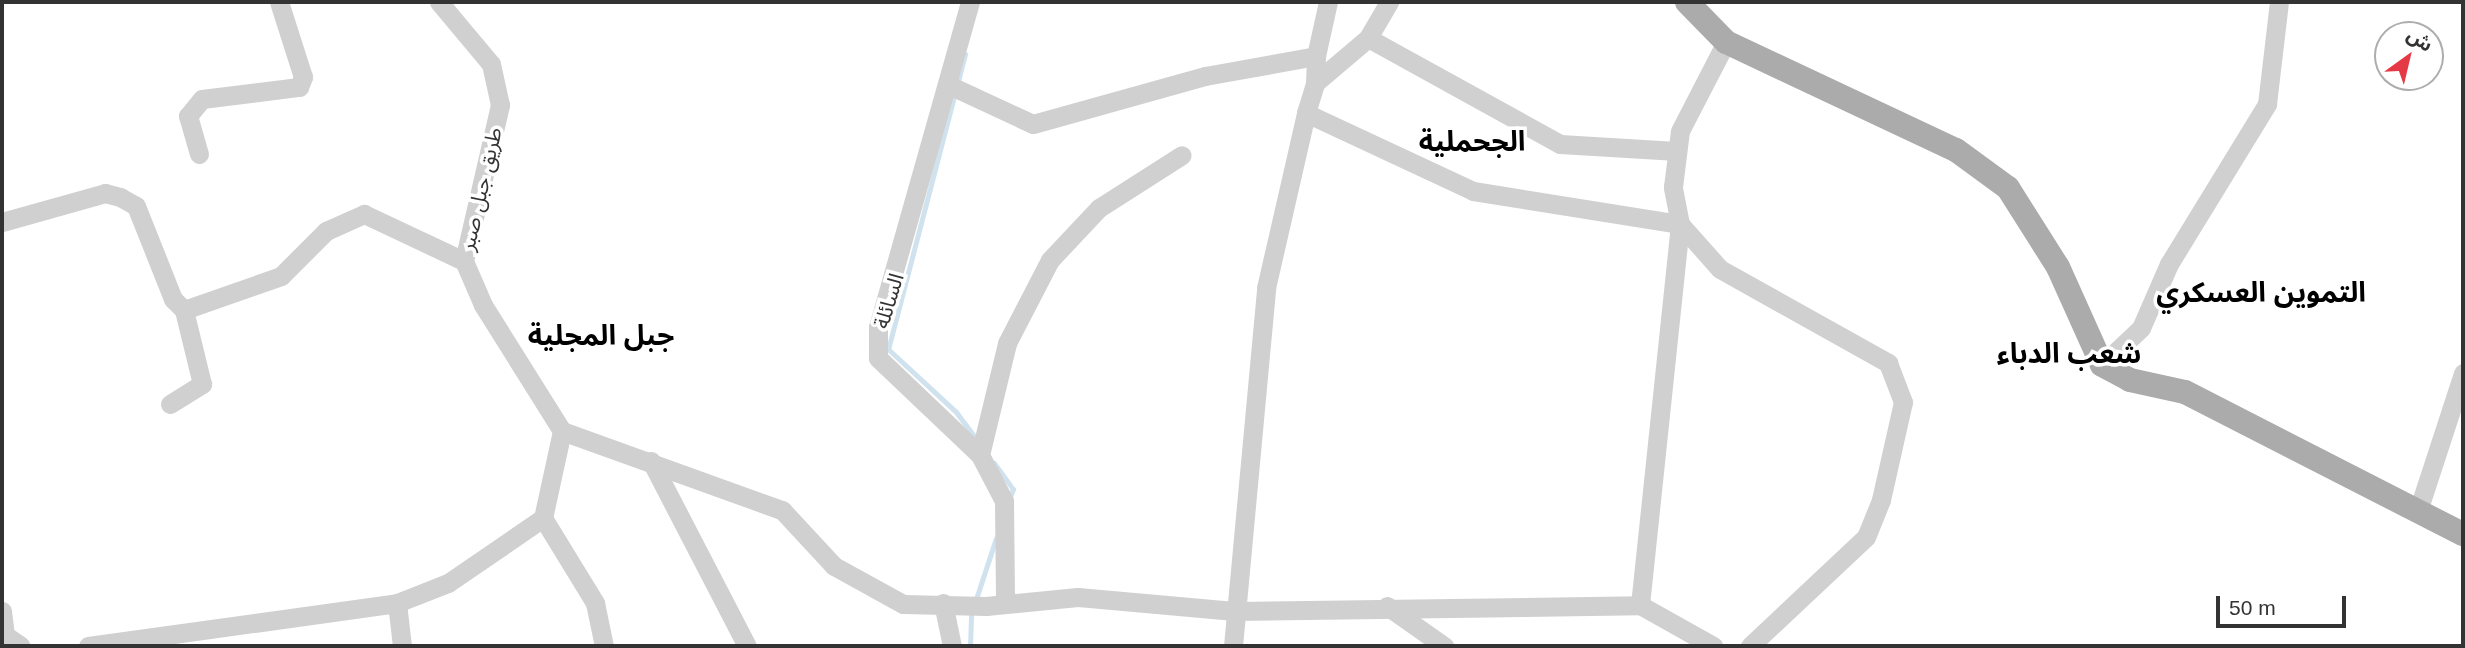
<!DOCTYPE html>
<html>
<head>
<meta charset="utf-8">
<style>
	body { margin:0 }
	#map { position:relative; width:2465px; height:648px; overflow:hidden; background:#fff; font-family:Helvetica,"Noto Sans Arabic",sans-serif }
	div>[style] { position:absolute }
	.stream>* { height:5px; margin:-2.5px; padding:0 2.5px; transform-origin:2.5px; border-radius:2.5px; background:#cfe2ee }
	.minor>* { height:19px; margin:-9.5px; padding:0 9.5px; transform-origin:9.5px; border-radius:9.5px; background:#d0d0d0 }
	.major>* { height:24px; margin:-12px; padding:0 12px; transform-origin:12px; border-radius:12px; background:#ababab }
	span { translate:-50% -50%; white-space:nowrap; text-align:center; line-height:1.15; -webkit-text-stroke:7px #fff; paint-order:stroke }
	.street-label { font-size:21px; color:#333 }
	.district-label { font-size:28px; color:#000; font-weight:700 }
	.frame { position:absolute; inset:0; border:4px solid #333; pointer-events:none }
	.north { position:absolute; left:2374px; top:21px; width:70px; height:70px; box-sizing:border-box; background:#fff; border:2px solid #adadad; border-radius:50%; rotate:34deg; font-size:19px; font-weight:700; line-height:28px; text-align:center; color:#333 }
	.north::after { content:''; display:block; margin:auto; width:24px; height:32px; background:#e63946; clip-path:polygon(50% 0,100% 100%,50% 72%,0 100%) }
	.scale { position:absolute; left:2216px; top:596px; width:130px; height:32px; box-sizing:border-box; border:4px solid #333; border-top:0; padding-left:9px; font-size:21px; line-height:24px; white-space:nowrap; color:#333; -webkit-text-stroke:5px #fff; paint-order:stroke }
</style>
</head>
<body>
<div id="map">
	<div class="stream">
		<i style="left:965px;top:54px;width:305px;rotate:104.6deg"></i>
		<i style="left:888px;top:349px;width:93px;rotate:42.8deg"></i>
		<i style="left:956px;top:412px;width:36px;rotate:53deg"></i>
		<i style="left:994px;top:463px;width:32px;rotate:54deg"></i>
		<i style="left:1013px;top:489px;width:11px;rotate:112deg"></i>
		<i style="left:975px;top:602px;width:67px;rotate:-71.8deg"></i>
		<i style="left:970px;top:646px;width:35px;rotate:-88deg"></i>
	</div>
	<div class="minor">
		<i style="left:439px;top:2px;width:81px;rotate:50deg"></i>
		<i style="left:491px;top:64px;width:42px;rotate:77.6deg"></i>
		<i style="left:500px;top:105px;width:160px;rotate:103deg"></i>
		<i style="left:464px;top:261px;width:48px;rotate:66.6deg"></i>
		<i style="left:483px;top:305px;width:149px;rotate:57.9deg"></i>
		<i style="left:562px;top:431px;width:89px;rotate:102.3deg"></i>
		<i style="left:543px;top:518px;width:100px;rotate:58.5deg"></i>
		<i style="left:595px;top:603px;width:44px;rotate:78.2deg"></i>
		<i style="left:970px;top:2px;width:338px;rotate:105.8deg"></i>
		<i style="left:878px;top:327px;width:31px;rotate:90deg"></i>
		<i style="left:878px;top:358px;width:141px;rotate:43.6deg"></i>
		<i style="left:980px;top:455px;width:52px;rotate:62.4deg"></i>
		<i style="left:1004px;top:501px;width:101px;rotate:89.4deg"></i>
		<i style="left:1368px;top:38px;width:219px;rotate:28.9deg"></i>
		<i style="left:1560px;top:144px;width:117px;rotate:3.4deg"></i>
		<i style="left:1316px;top:56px;width:55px;rotate:-77.5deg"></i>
		<i style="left:951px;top:86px;width:90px;rotate:24.9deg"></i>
		<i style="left:1033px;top:124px;width:179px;rotate:-15.6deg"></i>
		<i style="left:1205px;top:76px;width:113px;rotate:-10.2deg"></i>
		<i style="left:1316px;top:56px;width:27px;rotate:92deg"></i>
		<i style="left:1306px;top:113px;width:184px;rotate:25deg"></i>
		<i style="left:1473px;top:191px;width:210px;rotate:9.1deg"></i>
		<i style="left:1680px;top:224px;width:60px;rotate:48.4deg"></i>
		<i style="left:1720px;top:269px;width:193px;rotate:29.2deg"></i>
		<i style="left:1888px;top:363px;width:42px;rotate:69deg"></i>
		<i style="left:1903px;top:402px;width:100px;rotate:102.7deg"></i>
		<i style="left:1881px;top:500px;width:40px;rotate:112deg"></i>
		<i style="left:1866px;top:537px;width:159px;rotate:136.8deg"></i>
		<i style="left:199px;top:154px;width:40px;rotate:-106deg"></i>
		<i style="left:188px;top:116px;width:22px;rotate:-51deg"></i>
		<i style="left:202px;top:99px;width:98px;rotate:-7.1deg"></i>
		<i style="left:299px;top:87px;width:11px;rotate:-68deg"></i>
		<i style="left:303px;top:77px;width:79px;rotate:-107.7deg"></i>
		<i style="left:2px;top:222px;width:107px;rotate:-15.7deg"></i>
		<i style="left:105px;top:193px;width:16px;rotate:15deg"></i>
		<i style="left:120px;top:197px;width:18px;rotate:29deg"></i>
		<i style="left:136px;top:206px;width:100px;rotate:68.3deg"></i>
		<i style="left:173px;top:299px;width:16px;rotate:45deg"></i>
		<i style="left:184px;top:310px;width:103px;rotate:-19.3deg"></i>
		<i style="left:281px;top:276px;width:64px;rotate:-45deg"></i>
		<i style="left:326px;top:231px;width:42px;rotate:-24.1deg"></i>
		<i style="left:364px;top:214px;width:110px;rotate:25.2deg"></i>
		<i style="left:2102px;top:365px;width:54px;rotate:-43.5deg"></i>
		<i style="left:2141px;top:328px;width:70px;rotate:-66.4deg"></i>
		<i style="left:2169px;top:264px;width:188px;rotate:-58.5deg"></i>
		<i style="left:2267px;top:104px;width:103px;rotate:-83.3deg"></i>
		<i style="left:170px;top:404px;width:38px;rotate:-32deg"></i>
		<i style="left:202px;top:384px;width:76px;rotate:-103.7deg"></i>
		<i style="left:562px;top:431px;width:234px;rotate:19.8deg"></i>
		<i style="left:782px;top:510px;width:76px;rotate:47.1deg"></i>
		<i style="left:834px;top:566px;width:79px;rotate:28.8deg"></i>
		<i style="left:903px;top:604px;width:83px;rotate:1.4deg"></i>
		<i style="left:986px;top:606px;width:92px;rotate:-5.6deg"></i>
		<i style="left:1078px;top:597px;width:157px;rotate:5.1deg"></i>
		<i style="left:1234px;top:611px;width:406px;rotate:-0.8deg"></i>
		<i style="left:1640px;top:605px;width:84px;rotate:29.3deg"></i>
		<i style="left:980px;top:455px;width:115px;rotate:-76.4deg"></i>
		<i style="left:1007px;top:343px;width:93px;rotate:-62.6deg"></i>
		<i style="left:1050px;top:260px;width:71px;rotate:-46.7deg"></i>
		<i style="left:1099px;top:208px;width:98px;rotate:-32.6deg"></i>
		<i style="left:651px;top:461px;width:208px;rotate:62.6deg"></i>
		<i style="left:2419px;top:508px;width:142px;rotate:-71.9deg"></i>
		<i style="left:397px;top:603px;width:43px;rotate:83.4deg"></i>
		<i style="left:943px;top:603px;width:44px;rotate:78.2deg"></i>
		<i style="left:1640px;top:605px;width:383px;rotate:-84deg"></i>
		<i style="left:1680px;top:224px;width:38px;rotate:-101deg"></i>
		<i style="left:1673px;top:187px;width:56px;rotate:-82.9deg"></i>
		<i style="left:1680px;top:131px;width:100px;rotate:-62.7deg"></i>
		<i style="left:1387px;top:606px;width:70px;rotate:35.1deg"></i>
		<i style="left:2px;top:611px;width:24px;rotate:83deg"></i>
		<i style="left:5px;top:635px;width:19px;rotate:35deg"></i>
		<i style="left:88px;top:646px;width:312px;rotate:-7.9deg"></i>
		<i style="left:397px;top:603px;width:55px;rotate:-21.4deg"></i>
		<i style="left:448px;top:583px;width:115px;rotate:-34.4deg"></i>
		<i style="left:1233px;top:646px;width:360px;rotate:-84.7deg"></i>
		<i style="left:1266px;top:288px;width:180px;rotate:-77.1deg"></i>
		<i style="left:1306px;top:113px;width:31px;rotate:-73deg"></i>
		<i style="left:1315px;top:83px;width:70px;rotate:-40.3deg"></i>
		<i style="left:1368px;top:38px;width:42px;rotate:-59.7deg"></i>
	</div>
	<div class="major">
		<i style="left:1687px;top:2px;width:56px;rotate:45.7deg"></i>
		<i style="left:1726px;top:42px;width:254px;rotate:25.2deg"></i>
		<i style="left:1956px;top:150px;width:64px;rotate:36.2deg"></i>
		<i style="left:2008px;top:188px;width:93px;rotate:57.7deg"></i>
		<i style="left:2058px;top:267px;width:107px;rotate:65.8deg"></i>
		<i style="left:2102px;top:365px;width:32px;rotate:28deg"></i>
		<i style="left:2130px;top:380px;width:56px;rotate:12.3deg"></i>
		<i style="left:2185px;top:392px;width:312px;rotate:27.1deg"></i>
	</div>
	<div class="street-label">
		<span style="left:481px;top:189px;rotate:-77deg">طريق جبل صبر</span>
		<span style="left:889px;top:301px;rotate:-73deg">السائلة</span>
	</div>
	<div class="district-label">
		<span style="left:1472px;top:142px">الجحملية</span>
		<span style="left:2261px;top:293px">التموين العسكري</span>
		<span style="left:601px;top:336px">جبل المجلية</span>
		<span style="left:2069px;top:354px">شعب الدباء</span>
	</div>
	<div class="frame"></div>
	<div class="north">ش</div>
	<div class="scale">50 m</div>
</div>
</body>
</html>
